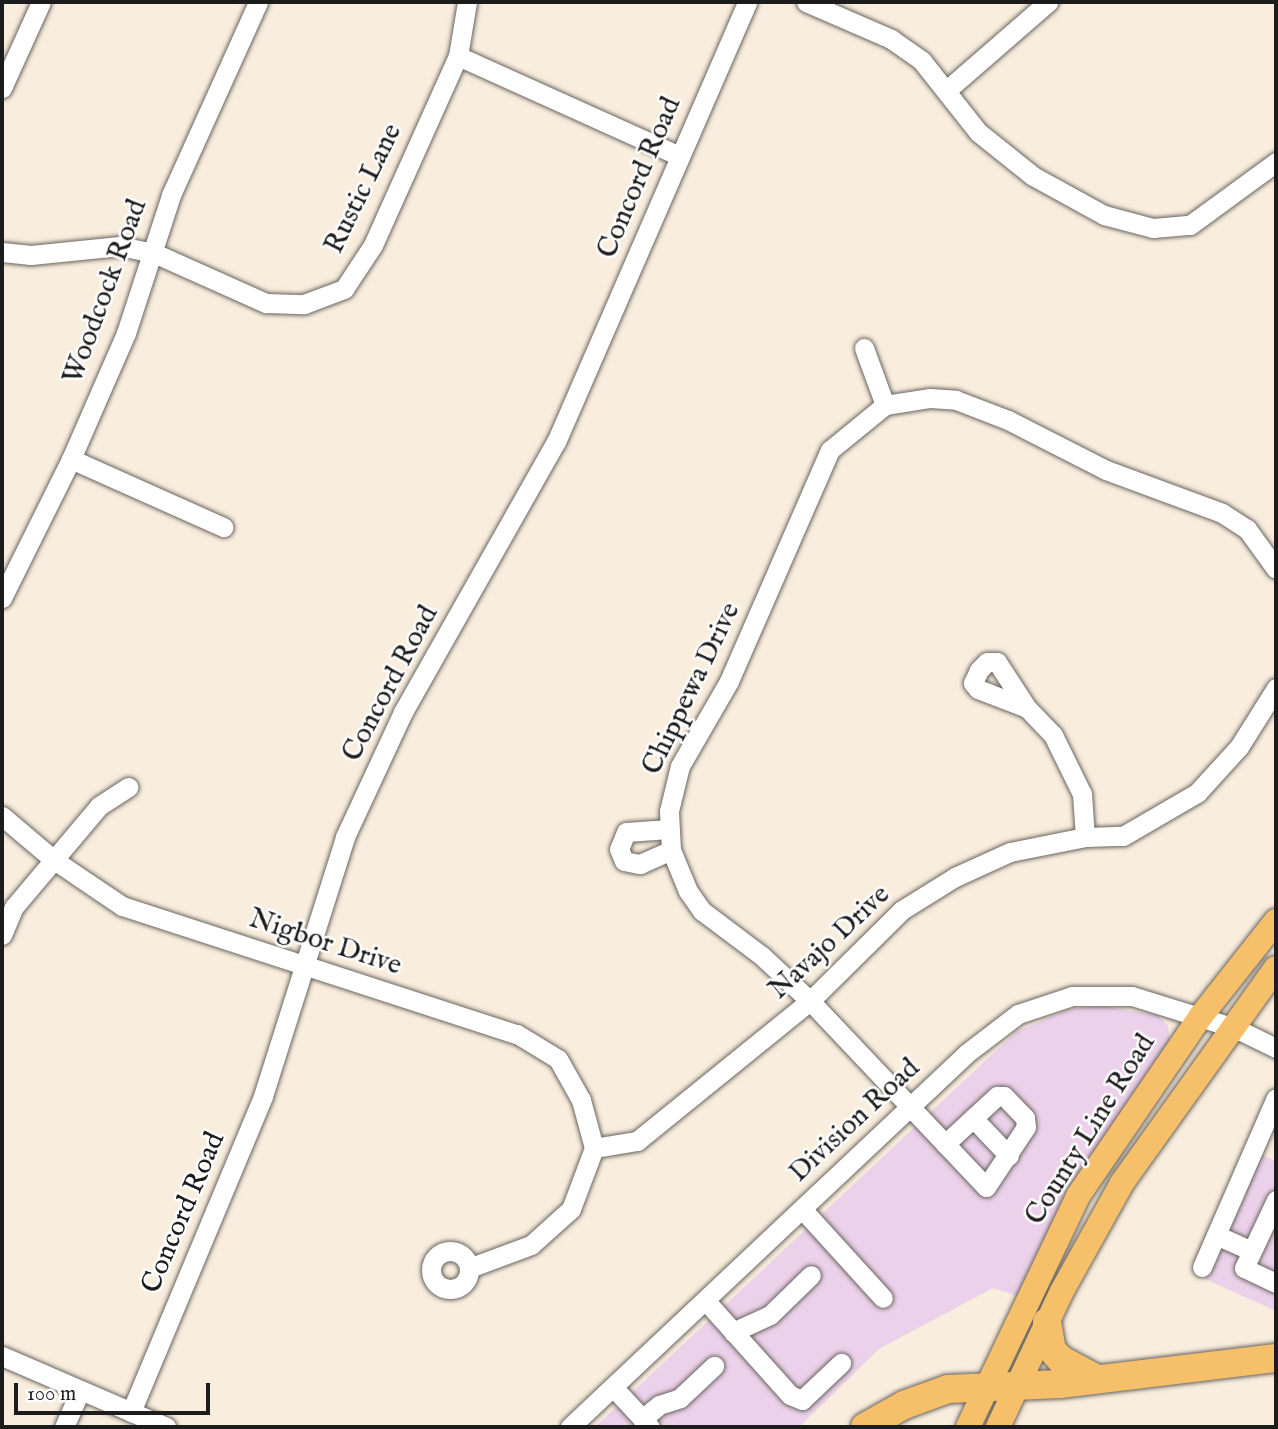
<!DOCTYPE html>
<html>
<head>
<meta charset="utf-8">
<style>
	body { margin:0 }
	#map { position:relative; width:1278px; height:1429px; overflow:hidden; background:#f9eddd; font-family:"IM FELL English",serif }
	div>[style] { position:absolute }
	.built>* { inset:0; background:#ecd1ea }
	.roads { filter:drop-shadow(0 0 2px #696560) drop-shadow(0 0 2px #696560) }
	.minor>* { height:19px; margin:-9.5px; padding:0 9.5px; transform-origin:9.5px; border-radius:9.5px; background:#fff }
	.minor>.ring { margin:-9.5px; padding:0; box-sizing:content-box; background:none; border:19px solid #fff; border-radius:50% }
	.major>* { height:24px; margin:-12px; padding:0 12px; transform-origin:12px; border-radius:12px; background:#f6c06b }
	.highway>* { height:28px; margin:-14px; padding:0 14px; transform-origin:14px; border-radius:14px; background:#f6c06b }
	span { translate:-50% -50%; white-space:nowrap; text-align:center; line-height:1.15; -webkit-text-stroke:5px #fff; paint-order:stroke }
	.street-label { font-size:28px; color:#1c1c1c }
	.frame { position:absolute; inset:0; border:4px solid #1c1c1c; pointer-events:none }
	.scale { position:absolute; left:14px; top:1383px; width:196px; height:32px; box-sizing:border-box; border:4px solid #1c1c1c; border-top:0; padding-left:9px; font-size:21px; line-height:24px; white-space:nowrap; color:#1c1c1c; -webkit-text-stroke:5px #fff; paint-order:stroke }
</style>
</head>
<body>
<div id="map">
	<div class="built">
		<i style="clip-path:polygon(1101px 1006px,1157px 1015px,1168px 1025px,1170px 1042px,1018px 1296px,993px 1288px,879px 1349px,799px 1427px,595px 1427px,1017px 1031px,1070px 1009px)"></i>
		<i style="clip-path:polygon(1260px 1154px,1276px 1161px,1276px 1311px,1205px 1279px)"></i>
	</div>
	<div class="roads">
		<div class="minor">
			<i style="left:806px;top:2px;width:93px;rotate:23.5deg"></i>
			<i style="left:891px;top:39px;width:38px;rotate:35deg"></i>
			<i style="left:922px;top:61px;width:90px;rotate:51.7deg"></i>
			<i style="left:978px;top:132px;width:70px;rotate:38.7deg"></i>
			<i style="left:1033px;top:176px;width:81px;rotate:28.8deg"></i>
			<i style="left:1104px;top:215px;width:51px;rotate:14.9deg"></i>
			<i style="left:1153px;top:228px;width:37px;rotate:-5deg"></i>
			<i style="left:1190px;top:225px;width:107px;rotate:-36.2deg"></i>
			<i style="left:458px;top:56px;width:243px;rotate:24.3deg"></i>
			<i style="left:2px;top:88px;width:94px;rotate:-65.6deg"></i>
			<i style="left:948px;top:89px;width:133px;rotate:-41deg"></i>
			<i style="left:2px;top:252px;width:29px;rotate:6deg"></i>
			<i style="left:31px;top:255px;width:89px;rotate:-5.8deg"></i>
			<i style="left:120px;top:246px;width:35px;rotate:12deg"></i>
			<i style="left:154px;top:253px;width:123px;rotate:24.1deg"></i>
			<i style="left:266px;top:303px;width:38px;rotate:2deg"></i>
			<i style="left:304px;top:304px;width:43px;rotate:-20.6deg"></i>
			<i style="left:344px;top:289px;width:53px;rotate:-56.6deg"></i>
			<i style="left:373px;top:245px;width:207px;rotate:-65.8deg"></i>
			<i style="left:458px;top:56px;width:55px;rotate:-80.5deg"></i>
			<i style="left:864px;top:348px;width:61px;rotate:69.8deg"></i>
			<i style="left:71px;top:459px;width:167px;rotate:24.1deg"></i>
			<i style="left:2px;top:598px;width:155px;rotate:-63.6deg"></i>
			<i style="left:71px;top:459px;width:137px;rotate:-66.4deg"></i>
			<i style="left:126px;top:333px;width:145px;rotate:-71.9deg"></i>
			<i style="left:171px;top:195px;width:212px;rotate:-65.7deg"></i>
			<i style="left:1027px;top:708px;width:53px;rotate:-158.8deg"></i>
			<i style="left:978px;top:689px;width:8px;rotate:-130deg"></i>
			<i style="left:973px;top:683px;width:14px;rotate:-65deg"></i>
			<i style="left:979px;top:670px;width:11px;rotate:-45deg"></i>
			<i style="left:987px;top:662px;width:10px"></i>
			<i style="left:997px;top:662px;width:55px;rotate:56.9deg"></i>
			<i style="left:1027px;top:708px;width:37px;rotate:46deg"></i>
			<i style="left:1053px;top:735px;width:66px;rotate:63.8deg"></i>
			<i style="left:1082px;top:794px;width:43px;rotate:86deg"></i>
			<i style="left:2px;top:816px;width:68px;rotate:40.2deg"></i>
			<i style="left:54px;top:860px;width:82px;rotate:34.1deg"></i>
			<i style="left:122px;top:906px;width:415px;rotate:18deg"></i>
			<i style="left:517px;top:1034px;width:48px;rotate:31.4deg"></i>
			<i style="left:558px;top:1059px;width:47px;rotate:60.7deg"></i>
			<i style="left:581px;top:1100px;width:50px;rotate:74.8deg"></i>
			<i style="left:669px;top:829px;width:43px;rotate:176deg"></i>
			<i style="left:626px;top:832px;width:18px;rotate:112deg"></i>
			<i style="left:619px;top:849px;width:13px;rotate:67deg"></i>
			<i style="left:624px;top:861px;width:16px;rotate:11deg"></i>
			<i style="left:640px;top:864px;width:34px;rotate:-24deg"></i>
			<i style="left:2px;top:935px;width:30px;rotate:-67deg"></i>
			<i style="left:14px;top:907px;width:132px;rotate:-49.9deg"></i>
			<i style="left:99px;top:806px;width:35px;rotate:-33deg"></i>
			<i style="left:973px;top:1118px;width:52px;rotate:46.5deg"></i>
			<i style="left:945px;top:1144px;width:71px;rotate:-42.7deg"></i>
			<i style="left:997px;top:1096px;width:7px"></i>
			<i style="left:1004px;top:1096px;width:30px;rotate:46deg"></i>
			<i style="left:1025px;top:1118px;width:9px;rotate:84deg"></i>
			<i style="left:1026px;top:1127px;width:72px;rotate:123.7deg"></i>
			<i style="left:986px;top:1187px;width:256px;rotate:-133.4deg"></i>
			<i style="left:810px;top:1001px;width:66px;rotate:-136.8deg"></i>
			<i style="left:762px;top:956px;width:75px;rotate:-143.1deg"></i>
			<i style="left:702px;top:911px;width:24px;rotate:-125deg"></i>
			<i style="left:688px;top:891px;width:44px;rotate:-112.5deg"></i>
			<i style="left:671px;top:850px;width:39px;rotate:-93deg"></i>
			<i style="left:669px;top:811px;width:46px;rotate:-76.3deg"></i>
			<i style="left:680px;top:766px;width:98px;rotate:-60deg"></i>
			<i style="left:729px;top:681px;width:252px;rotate:-66.4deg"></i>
			<i style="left:830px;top:450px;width:71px;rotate:-39.3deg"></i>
			<i style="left:885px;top:405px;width:46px;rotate:-8.8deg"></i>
			<i style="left:930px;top:398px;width:26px;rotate:4deg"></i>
			<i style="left:956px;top:400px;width:56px;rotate:21deg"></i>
			<i style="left:1008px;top:420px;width:110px;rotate:27deg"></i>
			<i style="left:1106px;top:470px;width:124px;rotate:20.3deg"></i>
			<i style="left:1222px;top:513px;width:30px;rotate:33deg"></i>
			<i style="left:1247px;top:529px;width:49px;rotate:54.1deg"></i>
			<i style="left:594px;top:1148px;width:44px;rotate:-9.2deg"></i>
			<i style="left:637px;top:1141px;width:223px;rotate:-39deg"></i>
			<i style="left:810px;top:1001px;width:129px;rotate:-44.7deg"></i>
			<i style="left:902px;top:910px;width:62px;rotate:-31.9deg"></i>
			<i style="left:955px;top:877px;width:60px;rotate:-24.4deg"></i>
			<i style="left:1010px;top:852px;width:76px;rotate:-11.3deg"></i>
			<i style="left:1085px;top:837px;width:38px;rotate:-2deg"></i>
			<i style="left:1123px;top:836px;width:86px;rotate:-30.2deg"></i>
			<i style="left:1197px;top:793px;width:62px;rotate:-47.6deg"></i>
			<i style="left:1239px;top:747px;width:70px;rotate:-57.9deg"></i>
			<i style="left:1276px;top:1200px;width:75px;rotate:115.2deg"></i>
			<i style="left:1244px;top:1268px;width:35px;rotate:25deg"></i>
			<i style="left:802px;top:1209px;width:120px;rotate:47.7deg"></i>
			<i style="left:1216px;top:1235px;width:39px;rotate:24deg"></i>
			<i class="ring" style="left:431px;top:1251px;width:19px;height:19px"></i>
			<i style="left:1202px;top:1267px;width:184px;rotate:-66.4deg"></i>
			<i style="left:469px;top:1268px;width:66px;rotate:-20.4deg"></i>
			<i style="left:531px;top:1245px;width:54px;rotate:-42deg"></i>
			<i style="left:571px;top:1209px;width:65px;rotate:-69.3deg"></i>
			<i style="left:705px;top:1300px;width:127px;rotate:48.2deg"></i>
			<i style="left:790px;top:1395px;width:13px;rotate:23deg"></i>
			<i style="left:802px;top:1400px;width:54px;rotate:-43.5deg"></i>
			<i style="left:733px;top:1332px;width:41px;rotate:-24.7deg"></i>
			<i style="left:770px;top:1315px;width:57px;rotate:-44.3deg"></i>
			<i style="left:2px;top:1356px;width:179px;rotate:23.4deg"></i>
			<i style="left:613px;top:1387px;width:54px;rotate:47.2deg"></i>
			<i style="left:131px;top:1412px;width:342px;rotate:-67.3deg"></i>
			<i style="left:263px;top:1096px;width:272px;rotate:-72.4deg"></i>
			<i style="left:345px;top:837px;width:138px;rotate:-65.1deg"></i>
			<i style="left:403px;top:712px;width:310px;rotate:-60.5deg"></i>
			<i style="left:556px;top:442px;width:480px;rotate:-66.5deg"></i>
			<i style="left:642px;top:1419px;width:22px;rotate:-39deg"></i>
			<i style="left:659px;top:1405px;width:22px;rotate:-18deg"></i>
			<i style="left:680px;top:1398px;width:47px;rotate:-43.3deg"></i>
			<i style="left:64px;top:1427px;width:39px;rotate:-66deg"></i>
			<i style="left:570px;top:1427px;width:545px;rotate:-43.29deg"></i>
			<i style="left:967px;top:1053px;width:64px;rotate:-37.4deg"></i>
			<i style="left:1018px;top:1014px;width:57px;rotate:-18.4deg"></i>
			<i style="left:1072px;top:996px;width:60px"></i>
			<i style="left:1132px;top:996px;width:108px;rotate:17.3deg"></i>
			<i style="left:1235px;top:1028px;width:46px;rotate:26deg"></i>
		</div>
		<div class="major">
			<i style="left:968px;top:1427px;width:256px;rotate:-64.5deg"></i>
			<i style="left:1078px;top:1196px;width:218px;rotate:-55.7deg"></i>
			<i style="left:1201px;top:1016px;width:121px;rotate:-51.7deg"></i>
			<i style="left:998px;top:1427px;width:150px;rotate:-64.8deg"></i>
			<i style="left:1062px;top:1291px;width:124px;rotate:-60.9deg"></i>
			<i style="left:1122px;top:1183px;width:264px;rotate:-54.4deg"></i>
		</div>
		<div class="highway">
			<i style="left:1047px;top:1322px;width:28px;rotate:80deg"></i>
			<i style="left:1052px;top:1350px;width:12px;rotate:48deg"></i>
			<i style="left:1060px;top:1359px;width:42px;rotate:28.4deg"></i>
			<i style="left:865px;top:1427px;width:45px;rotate:-29.4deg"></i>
			<i style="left:904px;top:1405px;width:47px;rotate:-20deg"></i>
			<i style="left:948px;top:1389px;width:112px;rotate:-2.6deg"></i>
			<i style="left:1060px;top:1384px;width:218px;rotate:-6.9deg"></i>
		</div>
	</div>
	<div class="street-label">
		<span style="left:640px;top:178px;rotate:-67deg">Concord Road</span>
		<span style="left:364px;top:189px;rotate:-64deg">Rustic Lane</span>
		<span style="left:106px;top:292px;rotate:-70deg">Woodcock Road</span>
		<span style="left:391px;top:684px;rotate:-62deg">Concord Road</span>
		<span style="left:692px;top:689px;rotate:-64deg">Chippewa Drive</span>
		<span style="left:325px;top:943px;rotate:18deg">Nigbor Drive</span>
		<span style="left:830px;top:943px;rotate:-43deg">Navajo Drive</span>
		<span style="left:855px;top:1121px;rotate:-43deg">Division Road</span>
		<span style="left:1091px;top:1130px;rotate:-58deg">County Line Road</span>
		<span style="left:184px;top:1213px;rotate:-67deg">Concord Road</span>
	</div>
	<div class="frame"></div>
	<div class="scale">100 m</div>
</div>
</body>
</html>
